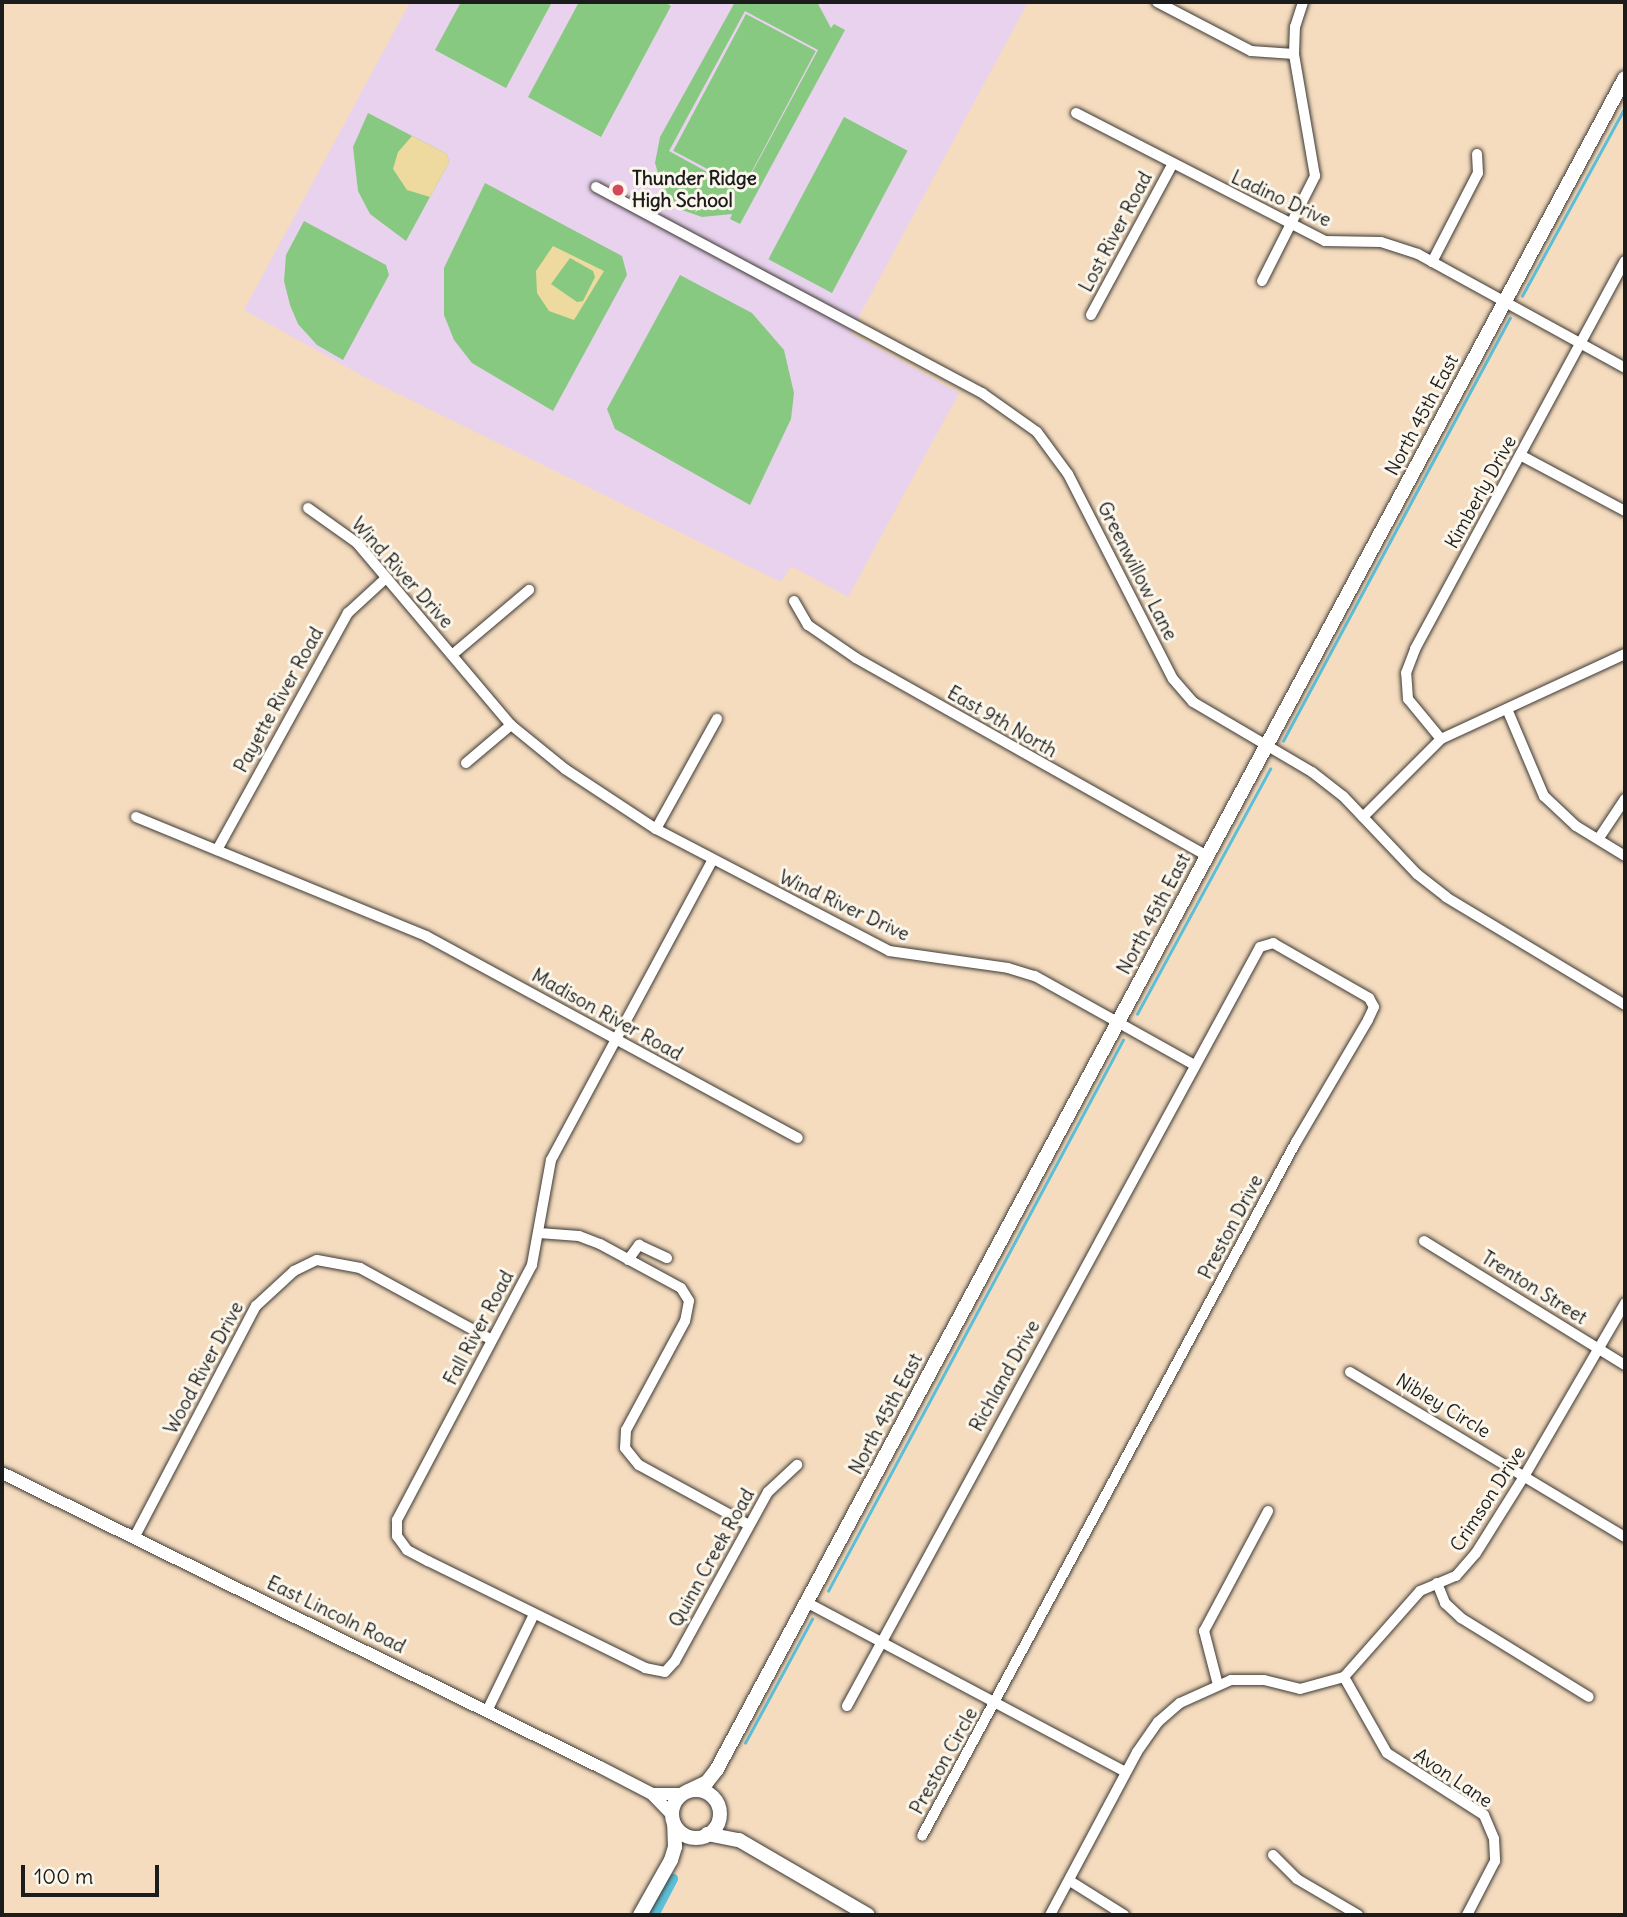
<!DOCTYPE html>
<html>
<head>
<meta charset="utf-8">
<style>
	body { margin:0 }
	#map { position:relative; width:1627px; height:1917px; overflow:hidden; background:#f5dcbf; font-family:Delius,sans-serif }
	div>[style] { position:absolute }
	.built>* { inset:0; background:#e8d2ee }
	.green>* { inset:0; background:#88c981; transform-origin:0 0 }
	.sand>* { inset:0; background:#eeda9e }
	.stream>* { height:2.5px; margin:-1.25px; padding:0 1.25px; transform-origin:1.25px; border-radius:1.25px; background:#5cc0da }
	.canal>* { height:10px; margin:-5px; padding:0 5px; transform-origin:5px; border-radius:5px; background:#5cc0da }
	.roads { filter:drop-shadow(0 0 2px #3d3934) drop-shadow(0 0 2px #3d3934) }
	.minor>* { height:10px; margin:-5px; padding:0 5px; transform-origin:5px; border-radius:5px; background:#fff }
	.tertiary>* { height:12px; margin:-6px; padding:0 6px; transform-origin:6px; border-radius:6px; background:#fff }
	.secondary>* { height:14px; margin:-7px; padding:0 7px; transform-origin:7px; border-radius:7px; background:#fff }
	.secondary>.ring { margin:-7px; padding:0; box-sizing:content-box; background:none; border:14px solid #fff; border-radius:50% }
	.dots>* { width:19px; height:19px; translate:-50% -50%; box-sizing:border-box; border:4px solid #fbf7ec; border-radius:50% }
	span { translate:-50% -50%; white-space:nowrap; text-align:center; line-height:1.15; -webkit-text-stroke:6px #fbf7ec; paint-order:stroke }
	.poi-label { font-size:19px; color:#1c1c1c; font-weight:700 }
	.left { translate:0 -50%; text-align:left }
	.street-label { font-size:19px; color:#1c1c1c }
	.frame { position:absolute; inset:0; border:4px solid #1c1c1c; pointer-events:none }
	.scale { position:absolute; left:21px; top:1865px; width:138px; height:32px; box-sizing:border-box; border:4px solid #1c1c1c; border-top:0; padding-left:9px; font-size:21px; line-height:24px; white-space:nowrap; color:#1c1c1c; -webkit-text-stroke:5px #fbf7ec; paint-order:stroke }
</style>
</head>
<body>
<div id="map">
	<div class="built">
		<i style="clip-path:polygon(410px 2px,1028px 2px,850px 333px,959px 393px,848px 597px,791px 566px,781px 582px,374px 382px,244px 310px)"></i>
	</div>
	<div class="green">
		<i style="clip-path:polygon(461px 2px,552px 2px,506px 88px,435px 50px)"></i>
		<i style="clip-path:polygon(579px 2px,664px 2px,671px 6px,601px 137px,528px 97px)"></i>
		<i style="clip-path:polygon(evenodd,735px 2px,817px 2px,831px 28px,834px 24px,845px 30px,740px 224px,730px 219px,732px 214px,702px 217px,682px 210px,663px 190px,655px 163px,660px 137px,735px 2px,745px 11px,818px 50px,742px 191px,669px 151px,745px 11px)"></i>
		<i style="left:746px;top:14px;width:79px;height:155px;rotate:28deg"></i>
		<i style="clip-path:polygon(368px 113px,447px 154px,449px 162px,406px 241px,370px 214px,358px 191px,353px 147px)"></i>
		<i style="left:844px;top:117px;width:72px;height:161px;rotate:28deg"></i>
		<i style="clip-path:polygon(485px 183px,622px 256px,627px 275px,553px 411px,472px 363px,454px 340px,444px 315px,444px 268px)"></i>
		<i style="clip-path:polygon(304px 221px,386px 265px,389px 275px,343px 360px,317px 345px,298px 324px,290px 305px,284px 281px,286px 255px)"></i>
		<i style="clip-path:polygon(680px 275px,752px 313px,784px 350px,794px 393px,791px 419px,750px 505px,615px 429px,607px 409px)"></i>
	</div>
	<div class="sand">
		<i style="clip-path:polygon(412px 136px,447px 154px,449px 162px,430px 197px,407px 190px,393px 169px,398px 152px)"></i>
		<i style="clip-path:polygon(evenodd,553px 246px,604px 271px,574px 320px,549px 311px,537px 293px,536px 271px,553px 246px,570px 258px,593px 271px,595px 277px,583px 301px,577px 302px,551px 284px,570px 258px)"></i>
	</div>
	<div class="stream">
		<i style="left:1522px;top:296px;width:215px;rotate:-61.4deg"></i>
		<i style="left:1283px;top:741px;width:480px;rotate:-61.8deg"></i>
		<i style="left:1137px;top:1014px;width:279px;rotate:-61.5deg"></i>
		<i style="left:828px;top:1591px;width:625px;rotate:-61.84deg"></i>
		<i style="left:745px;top:1743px;width:141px;rotate:-61.6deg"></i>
	</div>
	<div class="canal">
		<i style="left:654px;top:1915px;width:41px;rotate:-62.2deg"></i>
	</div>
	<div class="roads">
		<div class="minor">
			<i style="left:1157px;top:2px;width:106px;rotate:27.5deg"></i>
			<i style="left:1251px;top:51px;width:43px;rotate:4deg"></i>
			<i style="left:1076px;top:113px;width:280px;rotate:27.2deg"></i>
			<i style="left:1325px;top:241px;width:56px;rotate:1deg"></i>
			<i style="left:1381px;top:242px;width:39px;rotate:18deg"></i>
			<i style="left:1418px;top:254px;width:236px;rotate:28.8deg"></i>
			<i style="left:596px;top:187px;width:438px;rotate:28.1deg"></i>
			<i style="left:982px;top:393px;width:67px;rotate:35.3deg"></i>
			<i style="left:1037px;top:432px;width:52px;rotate:53.6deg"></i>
			<i style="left:1068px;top:474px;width:230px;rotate:62.9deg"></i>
			<i style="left:1173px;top:679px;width:30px;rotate:49deg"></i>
			<i style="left:1193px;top:702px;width:138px;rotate:30.5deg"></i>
			<i style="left:1312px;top:772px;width:39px;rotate:38deg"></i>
			<i style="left:1343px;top:796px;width:108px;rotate:46.5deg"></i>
			<i style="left:1417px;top:874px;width:37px;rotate:38deg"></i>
			<i style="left:1446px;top:897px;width:209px;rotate:31.1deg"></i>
			<i style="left:1432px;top:262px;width:100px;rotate:-62.7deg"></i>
			<i style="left:1478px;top:173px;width:19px;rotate:-93deg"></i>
			<i style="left:1262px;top:281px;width:118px;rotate:-63.2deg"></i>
			<i style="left:1315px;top:176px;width:124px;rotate:-99.8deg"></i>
			<i style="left:1294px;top:54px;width:27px;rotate:-88deg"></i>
			<i style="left:1295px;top:27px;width:26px;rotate:-72deg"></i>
			<i style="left:1091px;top:315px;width:170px;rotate:-61.6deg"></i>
			<i style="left:1522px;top:456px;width:117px;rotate:28.1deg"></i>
			<i style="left:308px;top:508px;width:60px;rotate:35.5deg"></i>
			<i style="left:357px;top:543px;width:238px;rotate:49.8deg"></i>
			<i style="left:511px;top:725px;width:70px;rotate:39.2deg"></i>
			<i style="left:565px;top:769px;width:109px;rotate:33.4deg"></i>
			<i style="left:656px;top:829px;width:263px;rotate:27.6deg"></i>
			<i style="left:889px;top:951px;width:120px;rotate:8.1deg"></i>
			<i style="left:1008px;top:968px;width:28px;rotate:17deg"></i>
			<i style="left:1035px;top:976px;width:182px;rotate:29.2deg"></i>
			<i style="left:794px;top:601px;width:28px;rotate:60deg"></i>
			<i style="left:808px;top:625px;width:58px;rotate:34.5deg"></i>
			<i style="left:856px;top:658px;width:403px;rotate:29.4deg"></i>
			<i style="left:452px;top:655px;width:101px;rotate:-40.2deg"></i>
			<i style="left:1507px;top:709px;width:95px;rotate:67deg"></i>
			<i style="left:1544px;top:796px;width:44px;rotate:43.2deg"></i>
			<i style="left:1576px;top:826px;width:57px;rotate:31.5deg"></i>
			<i style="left:1441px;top:739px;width:52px;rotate:-129.5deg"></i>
			<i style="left:1408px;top:699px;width:26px;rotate:-94deg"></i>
			<i style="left:1406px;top:673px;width:26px;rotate:-69deg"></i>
			<i style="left:1415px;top:649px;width:441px;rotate:-61.6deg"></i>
			<i style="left:466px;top:763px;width:59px;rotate:-40.2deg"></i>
			<i style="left:136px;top:817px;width:313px;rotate:22.3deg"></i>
			<i style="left:426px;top:936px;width:423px;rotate:28.5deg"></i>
			<i style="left:1363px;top:817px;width:110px;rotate:-45deg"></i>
			<i style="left:1441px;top:739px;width:203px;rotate:-24.8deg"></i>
			<i style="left:656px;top:829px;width:126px;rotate:-61deg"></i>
			<i style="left:1599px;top:838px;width:47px;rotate:-56.3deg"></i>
			<i style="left:217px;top:850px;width:271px;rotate:-61.1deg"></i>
			<i style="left:348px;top:613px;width:52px;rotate:-42.6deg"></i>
			<i style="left:712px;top:861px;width:340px;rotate:118.3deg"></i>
			<i style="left:551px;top:1160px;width:107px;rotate:100.3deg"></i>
			<i style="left:532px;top:1265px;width:289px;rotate:117.9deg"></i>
			<i style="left:397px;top:1520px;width:16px;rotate:90deg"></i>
			<i style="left:397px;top:1536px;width:17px;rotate:54deg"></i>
			<i style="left:407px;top:1550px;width:24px;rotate:28deg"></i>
			<i style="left:428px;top:1561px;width:242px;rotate:26.2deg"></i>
			<i style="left:645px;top:1668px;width:20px;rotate:11deg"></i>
			<i style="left:665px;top:1672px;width:15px;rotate:-48deg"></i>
			<i style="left:675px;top:1661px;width:193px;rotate:-61.2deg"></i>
			<i style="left:768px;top:1492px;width:40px;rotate:-43deg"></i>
			<i style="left:539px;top:1233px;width:40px;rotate:4.3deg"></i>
			<i style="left:579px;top:1236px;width:22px;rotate:21deg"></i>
			<i style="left:600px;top:1244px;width:92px;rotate:28.5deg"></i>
			<i style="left:681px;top:1288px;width:15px;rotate:58deg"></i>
			<i style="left:689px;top:1301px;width:20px;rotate:101deg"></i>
			<i style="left:685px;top:1321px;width:124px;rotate:118.4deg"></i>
			<i style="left:626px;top:1430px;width:18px;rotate:93deg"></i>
			<i style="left:625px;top:1448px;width:22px;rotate:51deg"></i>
			<i style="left:639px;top:1465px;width:125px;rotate:28.6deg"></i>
			<i style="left:1424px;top:1241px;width:236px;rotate:31.7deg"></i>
			<i style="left:628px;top:1260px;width:19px;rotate:-54deg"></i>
			<i style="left:639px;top:1245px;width:31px;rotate:25deg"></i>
			<i style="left:1350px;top:1372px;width:321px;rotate:31deg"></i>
			<i style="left:134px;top:1538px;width:262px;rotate:-62.3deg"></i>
			<i style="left:256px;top:1306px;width:52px;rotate:-42.6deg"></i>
			<i style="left:294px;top:1271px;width:25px;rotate:-26deg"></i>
			<i style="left:317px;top:1260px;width:44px;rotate:10.5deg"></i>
			<i style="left:360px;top:1268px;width:150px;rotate:28.6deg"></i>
			<i style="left:1437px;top:1583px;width:22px;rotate:68deg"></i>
			<i style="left:1445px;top:1603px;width:22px;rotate:43deg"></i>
			<i style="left:1461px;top:1618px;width:150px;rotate:31.7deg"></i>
			<i style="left:806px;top:1602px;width:362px;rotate:28deg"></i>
			<i style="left:1344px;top:1677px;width:87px;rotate:60.5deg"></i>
			<i style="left:1387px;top:1753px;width:115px;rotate:32.6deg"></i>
			<i style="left:1484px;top:1815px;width:26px;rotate:67deg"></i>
			<i style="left:1494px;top:1839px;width:22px;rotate:87deg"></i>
			<i style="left:1495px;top:1861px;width:61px;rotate:117.4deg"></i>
			<i style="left:1218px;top:1685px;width:56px;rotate:-104.5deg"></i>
			<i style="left:1204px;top:1631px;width:136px;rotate:-61.9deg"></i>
			<i style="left:847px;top:1706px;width:864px;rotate:-61.45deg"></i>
			<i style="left:1260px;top:947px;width:14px;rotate:-17deg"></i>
			<i style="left:1273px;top:943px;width:111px;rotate:29.8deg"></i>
			<i style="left:1369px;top:998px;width:10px;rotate:61deg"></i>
			<i style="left:1374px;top:1007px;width:14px;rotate:115deg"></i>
			<i style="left:1368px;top:1020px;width:142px;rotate:120.5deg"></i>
			<i style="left:1296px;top:1142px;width:788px;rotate:118.32deg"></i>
			<i style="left:487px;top:1711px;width:108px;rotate:-64.1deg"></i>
			<i style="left:1273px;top:1855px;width:34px;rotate:45deg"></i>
			<i style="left:1297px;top:1879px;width:71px;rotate:30.5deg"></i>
			<i style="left:1070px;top:1881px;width:64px;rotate:32.2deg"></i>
			<i style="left:1050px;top:1915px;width:185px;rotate:-61.9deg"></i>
			<i style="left:1137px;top:1752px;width:37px;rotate:-55deg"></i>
			<i style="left:1158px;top:1722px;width:29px;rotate:-41deg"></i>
			<i style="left:1180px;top:1703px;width:56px;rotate:-24.3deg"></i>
			<i style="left:1231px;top:1680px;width:33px"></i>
			<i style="left:1264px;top:1680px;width:37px;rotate:14deg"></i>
			<i style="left:1300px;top:1689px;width:46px;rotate:-15.3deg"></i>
			<i style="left:1344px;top:1677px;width:115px;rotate:-48.5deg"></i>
			<i style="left:1420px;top:1591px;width:39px;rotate:-23deg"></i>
			<i style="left:1456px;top:1576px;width:30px;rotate:-49deg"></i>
			<i style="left:1476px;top:1553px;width:92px;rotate:-57.9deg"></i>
			<i style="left:1525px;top:1475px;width:199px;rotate:-59.8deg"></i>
		</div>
		<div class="tertiary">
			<i style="left:2px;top:1473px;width:666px;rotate:26.18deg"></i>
			<i style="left:600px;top:1767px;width:59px;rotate:27.4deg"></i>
			<i style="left:652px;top:1794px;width:29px;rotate:46deg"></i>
			<i style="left:653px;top:1794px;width:28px"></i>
		</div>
		<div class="secondary">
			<i class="ring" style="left:672px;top:1790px;width:34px;height:34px"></i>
			<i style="left:688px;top:1791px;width:21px;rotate:-25deg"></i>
			<i style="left:707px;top:1782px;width:16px;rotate:-52deg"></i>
			<i style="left:717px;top:1769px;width:1919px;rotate:-61.77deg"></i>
			<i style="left:707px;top:1834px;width:33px;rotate:11deg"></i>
			<i style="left:739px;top:1840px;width:149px;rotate:30.2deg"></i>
			<i style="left:640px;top:1915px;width:63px;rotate:-60.6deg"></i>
			<i style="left:671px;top:1860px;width:14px;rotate:-73deg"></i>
			<i style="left:675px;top:1847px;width:23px;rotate:-92deg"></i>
		</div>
	</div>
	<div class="dots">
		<i style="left:618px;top:190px;background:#d1495b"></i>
	</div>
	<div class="poi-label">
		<span class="left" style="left:632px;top:190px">Thunder Ridge<br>High School</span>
	</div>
	<div class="street-label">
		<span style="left:1281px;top:199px;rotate:25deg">Ladino Drive</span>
		<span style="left:1116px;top:232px;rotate:-62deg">Lost River Road</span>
		<span style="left:1422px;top:415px;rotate:-62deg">North 45th East</span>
		<span style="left:1481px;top:492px;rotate:-61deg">Kimberly Drive</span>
		<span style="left:1137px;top:571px;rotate:63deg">Greenwillow Lane</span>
		<span style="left:402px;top:573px;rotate:48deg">Wind River Drive</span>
		<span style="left:279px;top:700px;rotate:-61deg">Payette River Road</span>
		<span style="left:1002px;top:722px;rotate:30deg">East 9th North</span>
		<span style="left:844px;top:906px;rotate:25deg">Wind River Drive</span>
		<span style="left:1154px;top:914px;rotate:-62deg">North 45th East</span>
		<span style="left:607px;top:1015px;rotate:29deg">Madison River Road</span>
		<span style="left:1231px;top:1227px;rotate:-62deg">Preston Drive</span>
		<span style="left:1534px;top:1288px;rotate:32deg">Trenton Street</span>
		<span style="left:479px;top:1328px;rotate:-62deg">Fall River Road</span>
		<span style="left:204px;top:1368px;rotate:-62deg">Wood River Drive</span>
		<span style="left:1005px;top:1376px;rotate:-61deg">Richland Drive</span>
		<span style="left:1443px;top:1406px;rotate:31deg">Nibley Circle</span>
		<span style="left:886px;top:1414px;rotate:-62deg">North 45th East</span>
		<span style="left:1488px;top:1499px;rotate:-57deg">Crimson Drive</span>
		<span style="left:712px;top:1558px;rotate:-61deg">Quinn Creek Road</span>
		<span style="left:336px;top:1615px;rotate:26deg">East Lincoln Road</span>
		<span style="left:944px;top:1761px;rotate:-61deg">Preston Circle</span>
		<span style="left:1453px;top:1778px;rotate:34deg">Avon Lane</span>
	</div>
	<div class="frame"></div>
	<div class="scale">100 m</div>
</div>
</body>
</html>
